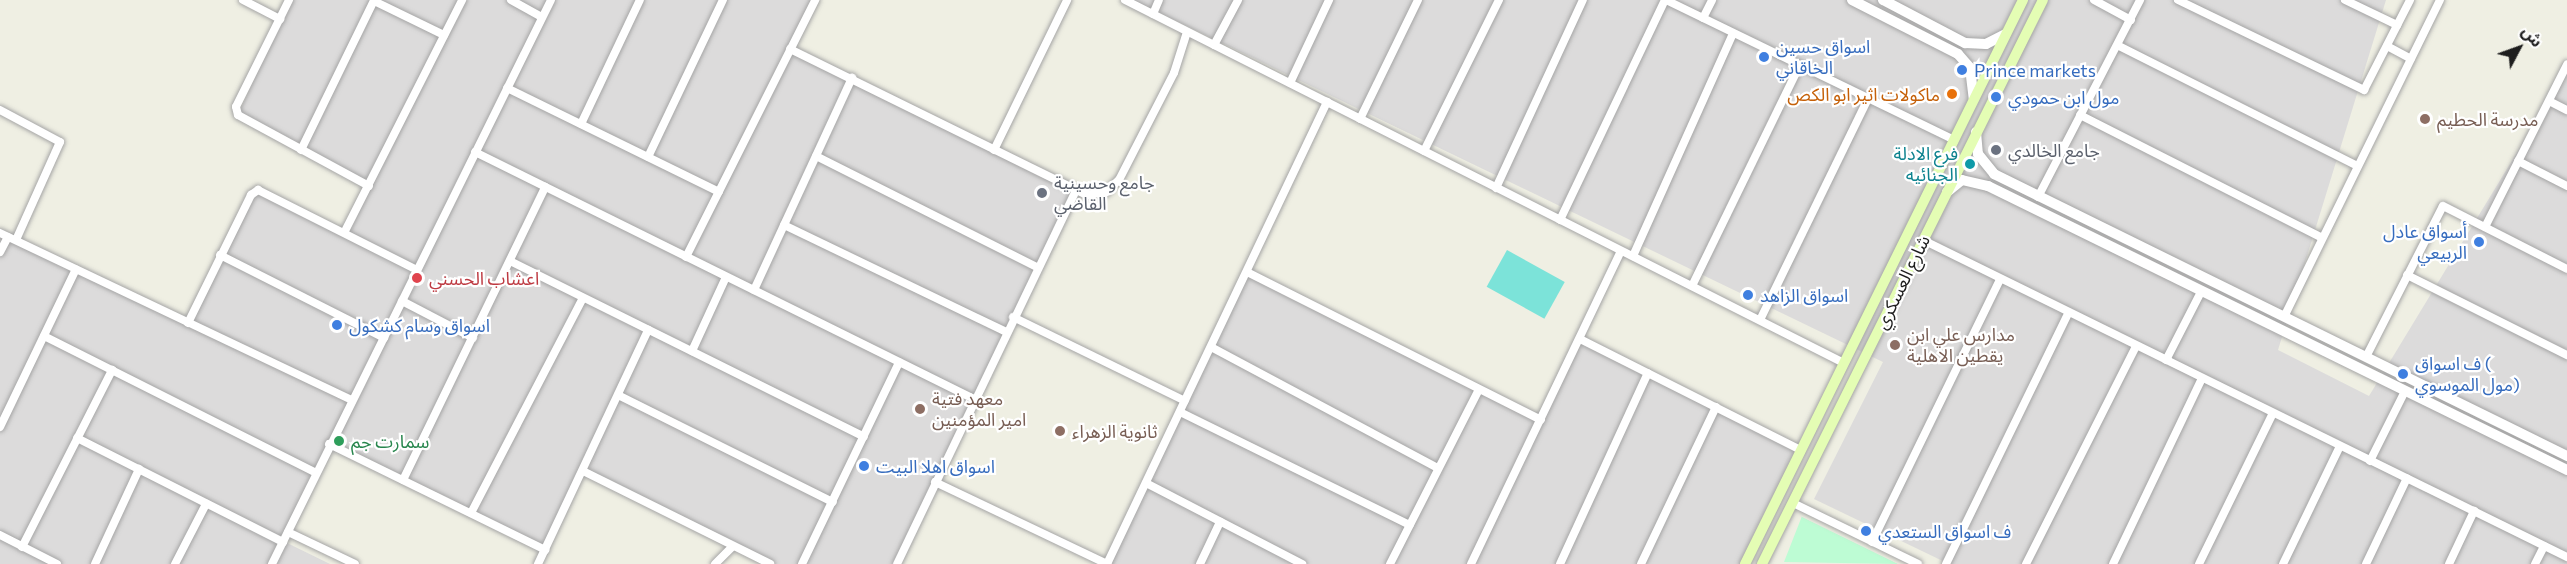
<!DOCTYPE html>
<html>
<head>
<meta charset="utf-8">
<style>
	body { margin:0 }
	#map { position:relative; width:2567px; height:564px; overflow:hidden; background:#efefe3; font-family:Commissioner,"Noto Sans Arabic",sans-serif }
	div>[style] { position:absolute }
	.residential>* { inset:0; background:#dcdbdb }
	.park>* { inset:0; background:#bdfcd4 }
	.pitch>* { inset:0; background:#7ce3d9; transform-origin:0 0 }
	.roads { filter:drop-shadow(0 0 2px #a5a5a5) drop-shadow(0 0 2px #a5a5a5) }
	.minor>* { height:8px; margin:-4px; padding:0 4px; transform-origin:4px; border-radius:4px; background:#fff }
	.tertiary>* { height:10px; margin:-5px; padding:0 5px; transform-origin:5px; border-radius:5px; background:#fff }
	.secondary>* { height:10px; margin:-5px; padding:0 5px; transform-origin:5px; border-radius:5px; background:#e4fdb4 }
	.dots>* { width:16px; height:16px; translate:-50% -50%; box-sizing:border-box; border:3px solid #fff; border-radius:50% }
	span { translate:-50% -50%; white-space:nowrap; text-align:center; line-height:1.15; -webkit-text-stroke:4.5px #fff; paint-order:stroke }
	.shop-label { font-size:18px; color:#366cbe }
	.left { translate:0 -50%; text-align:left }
	.right { translate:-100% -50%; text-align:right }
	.food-label { font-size:18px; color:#c56008 }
	.education-label { font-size:18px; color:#785e54 }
	.worship-label { font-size:18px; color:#5b616d }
	.culture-label { font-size:18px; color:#0d838f }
	.health-label { font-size:18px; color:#be3a42 }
	.street-label { font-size:18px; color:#1e1e1e }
	.leisure-label { font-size:18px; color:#27864d }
	.north { position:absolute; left:2489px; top:18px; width:60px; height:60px; -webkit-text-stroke:4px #fff; paint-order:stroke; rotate:49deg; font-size:16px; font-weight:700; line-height:24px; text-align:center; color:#1e1e1e }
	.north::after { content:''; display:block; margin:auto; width:21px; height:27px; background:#1e1e1e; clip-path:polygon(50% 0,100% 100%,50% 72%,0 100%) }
</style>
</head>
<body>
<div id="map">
	<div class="residential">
		<i style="clip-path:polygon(290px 0,815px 0,791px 49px,1076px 191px,898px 564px,769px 564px,583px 471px,545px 550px,329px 444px,283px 541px,330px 564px,0 564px,0 233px,188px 323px,258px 190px,346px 231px,369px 186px,238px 115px)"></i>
		<i style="clip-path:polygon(1133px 0,2386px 0,2278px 350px,2369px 396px,2567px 70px,2567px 564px,1949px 564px,1814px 499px,1883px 362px)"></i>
		<i style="clip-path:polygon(1247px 272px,1540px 420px,1580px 339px,1801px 450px,1745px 564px,1103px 564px)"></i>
	</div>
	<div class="park">
		<i style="clip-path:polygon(1802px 516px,1802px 517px,1898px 564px,1784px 562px)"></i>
	</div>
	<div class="pitch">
		<i style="left:1507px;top:250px;width:66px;height:42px;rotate:29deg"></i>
	</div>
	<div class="roads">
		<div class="minor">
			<i style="left:243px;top:0;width:42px;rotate:27.2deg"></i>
			<i style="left:289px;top:0;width:119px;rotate:116.4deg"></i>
			<i style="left:236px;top:107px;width:8px;rotate:76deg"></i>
			<i style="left:238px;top:115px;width:149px;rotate:28.5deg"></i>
			<i style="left:511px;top:0;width:35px;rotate:29deg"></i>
			<i style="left:1125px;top:0;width:805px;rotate:26.79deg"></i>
			<i style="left:1666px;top:0;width:320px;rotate:25.9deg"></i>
			<i style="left:2094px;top:0;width:42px;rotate:28.4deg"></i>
			<i style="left:2178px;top:0;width:207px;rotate:25.8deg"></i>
			<i style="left:2364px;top:90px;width:101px;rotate:-62.9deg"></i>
			<i style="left:2345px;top:0;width:58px;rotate:25.7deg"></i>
			<i style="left:374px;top:1px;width:78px;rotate:25.9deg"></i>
			<i style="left:1153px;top:14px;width:15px;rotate:-67deg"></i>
			<i style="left:1703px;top:18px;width:20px;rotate:-63deg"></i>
			<i style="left:1214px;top:45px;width:51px;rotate:-61.9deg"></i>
			<i style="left:2119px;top:46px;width:267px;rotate:26.7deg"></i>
			<i style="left:2387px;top:46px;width:27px;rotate:28deg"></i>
			<i style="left:790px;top:49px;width:331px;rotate:26.2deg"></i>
			<i style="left:1087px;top:195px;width:19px;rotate:-9deg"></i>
			<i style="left:1106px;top:192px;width:18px;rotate:-43deg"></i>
			<i style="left:1119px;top:180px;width:120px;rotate:-62.8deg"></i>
			<i style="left:1174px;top:73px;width:43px;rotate:-72.4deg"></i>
			<i style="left:1290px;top:83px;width:92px;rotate:-64.8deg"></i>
			<i style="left:507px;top:88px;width:236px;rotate:26.1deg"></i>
			<i style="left:2549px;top:101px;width:20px;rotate:27deg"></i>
			<i style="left:0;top:110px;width:68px;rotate:28.1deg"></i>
			<i style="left:60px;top:142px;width:107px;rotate:114.2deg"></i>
			<i style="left:2080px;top:115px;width:271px;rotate:26.9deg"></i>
			<i style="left:1360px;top:119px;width:132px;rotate:-64deg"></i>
			<i style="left:581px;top:124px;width:137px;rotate:-64.6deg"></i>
			<i style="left:301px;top:150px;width:167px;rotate:-64deg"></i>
			<i style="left:994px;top:150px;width:167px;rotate:-64deg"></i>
			<i style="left:1424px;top:151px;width:169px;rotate:-63.6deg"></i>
			<i style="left:475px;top:152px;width:557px;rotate:26.33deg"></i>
			<i style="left:816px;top:156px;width:247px;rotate:26.7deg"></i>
			<i style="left:648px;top:157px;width:174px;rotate:-64.5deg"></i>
			<i style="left:2518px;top:161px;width:55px;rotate:27deg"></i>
			<i style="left:1496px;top:188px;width:207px;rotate:-65.2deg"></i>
			<i style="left:2038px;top:197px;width:222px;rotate:-62.6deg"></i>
			<i style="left:1560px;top:220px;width:244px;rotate:-64.5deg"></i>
			<i style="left:784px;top:225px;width:246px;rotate:25.7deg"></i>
			<i style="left:2485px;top:227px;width:182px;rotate:-63.2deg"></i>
			<i style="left:345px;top:231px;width:259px;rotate:-63.1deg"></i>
			<i style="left:0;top:233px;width:387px;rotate:25.4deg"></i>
			<i style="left:1923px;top:240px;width:718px;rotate:26.21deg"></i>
			<i style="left:0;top:252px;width:17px;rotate:-62deg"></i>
			<i style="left:220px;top:255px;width:184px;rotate:26.8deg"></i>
			<i style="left:1633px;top:256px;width:244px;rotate:-65.8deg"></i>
			<i style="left:686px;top:257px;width:288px;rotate:-63.3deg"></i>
			<i style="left:510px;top:261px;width:395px;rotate:26.4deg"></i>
			<i style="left:1247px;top:272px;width:329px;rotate:26.7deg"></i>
			<i style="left:2407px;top:275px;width:179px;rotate:26.6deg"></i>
			<i style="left:1692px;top:286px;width:246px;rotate:-64deg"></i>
			<i style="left:754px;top:290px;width:234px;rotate:-65.2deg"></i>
			<i style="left:402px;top:301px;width:80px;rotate:27.5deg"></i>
			<i style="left:1013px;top:317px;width:191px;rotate:26deg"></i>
			<i style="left:2284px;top:317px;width:353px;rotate:-63.8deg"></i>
			<i style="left:1760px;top:320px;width:246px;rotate:-64deg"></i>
			<i style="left:188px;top:323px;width:143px;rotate:-63.8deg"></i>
			<i style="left:251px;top:195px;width:9px;rotate:-36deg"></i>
			<i style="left:258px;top:190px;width:178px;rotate:26.7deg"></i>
			<i style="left:44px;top:336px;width:301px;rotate:26.7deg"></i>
			<i style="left:1580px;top:339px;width:247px;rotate:26.7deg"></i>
			<i style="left:1211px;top:347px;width:257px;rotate:28.1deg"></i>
			<i style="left:692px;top:351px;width:81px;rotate:-65.3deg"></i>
			<i style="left:2366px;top:357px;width:169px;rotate:-63deg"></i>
			<i style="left:2443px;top:206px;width:139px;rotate:26.9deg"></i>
			<i style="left:2166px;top:360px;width:76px;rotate:-62.8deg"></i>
			<i style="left:618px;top:395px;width:240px;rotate:26.5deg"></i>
			<i style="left:1180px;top:412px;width:256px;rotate:26.2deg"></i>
			<i style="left:0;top:427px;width:175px;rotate:-64.3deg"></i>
			<i style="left:77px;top:438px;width:231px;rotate:26.8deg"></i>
			<i style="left:329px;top:444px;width:241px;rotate:26.1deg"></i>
			<i style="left:2370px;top:461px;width:76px;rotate:-63.4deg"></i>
			<i style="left:583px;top:471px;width:209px;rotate:26.4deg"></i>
			<i style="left:403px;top:480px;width:326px;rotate:-64.1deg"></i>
			<i style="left:935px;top:482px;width:191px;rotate:25.5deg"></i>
			<i style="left:1146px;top:483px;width:176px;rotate:27.4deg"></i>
			<i style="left:1793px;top:503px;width:139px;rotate:26deg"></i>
			<i style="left:471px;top:513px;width:242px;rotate:-62.5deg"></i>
			<i style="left:288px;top:532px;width:74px;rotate:25.5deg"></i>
			<i style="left:0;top:535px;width:64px;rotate:27deg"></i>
			<i style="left:1872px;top:542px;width:292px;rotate:-64deg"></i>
			<i style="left:22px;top:547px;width:199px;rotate:-63deg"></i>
			<i style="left:95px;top:564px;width:105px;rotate:-65.1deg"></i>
			<i style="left:175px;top:564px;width:68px;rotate:-62.7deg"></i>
			<i style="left:272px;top:564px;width:629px;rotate:-63.68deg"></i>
			<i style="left:538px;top:564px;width:259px;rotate:-64.8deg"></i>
			<i style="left:715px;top:564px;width:25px;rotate:-45deg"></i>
			<i style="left:802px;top:564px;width:224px;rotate:-64.3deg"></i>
			<i style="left:897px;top:564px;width:414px;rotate:-64.4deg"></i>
			<i style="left:1107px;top:564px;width:512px;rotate:-64.54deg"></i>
			<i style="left:1200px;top:564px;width:47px;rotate:-64.5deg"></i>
			<i style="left:1390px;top:564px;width:196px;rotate:-63deg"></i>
			<i style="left:1471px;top:564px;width:347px;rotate:-64.4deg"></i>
			<i style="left:1560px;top:564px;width:210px;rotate:-65.3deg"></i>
			<i style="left:1641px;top:564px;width:174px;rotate:-64.5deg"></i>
			<i style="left:1946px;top:564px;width:280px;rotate:-64deg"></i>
			<i style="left:2026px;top:564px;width:244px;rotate:-63.2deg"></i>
			<i style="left:2113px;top:564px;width:206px;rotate:-64.4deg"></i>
			<i style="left:2199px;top:564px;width:168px;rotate:-63.9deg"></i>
			<i style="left:2283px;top:564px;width:131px;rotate:-64.2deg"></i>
			<i style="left:2366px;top:564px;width:95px;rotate:-64.5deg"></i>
			<i style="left:2449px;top:564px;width:59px;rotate:-64.7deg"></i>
			<i style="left:2535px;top:564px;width:20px;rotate:-63deg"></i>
		</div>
		<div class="tertiary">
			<i style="left:1852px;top:0;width:119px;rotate:27deg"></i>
			<i style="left:1958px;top:54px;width:18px;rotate:49deg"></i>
			<i style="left:1970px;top:68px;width:31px;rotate:83deg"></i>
			<i style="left:1883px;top:0;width:93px;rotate:27.7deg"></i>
			<i style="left:1965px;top:43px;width:21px;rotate:3deg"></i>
			<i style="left:1986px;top:44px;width:22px;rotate:-27deg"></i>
			<i style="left:1976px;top:132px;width:22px;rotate:85deg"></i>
			<i style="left:1978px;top:154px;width:26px;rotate:51deg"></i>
			<i style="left:1994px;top:174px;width:639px;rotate:26.2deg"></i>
			<i style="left:1947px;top:192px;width:19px;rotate:-39deg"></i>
			<i style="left:1962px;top:180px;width:27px;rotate:13deg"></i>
			<i style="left:1988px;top:186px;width:645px;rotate:26.13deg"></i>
		</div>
		<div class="secondary">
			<i style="left:1745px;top:564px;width:629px;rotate:-63.76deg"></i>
			<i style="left:1762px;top:564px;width:630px;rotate:-63.52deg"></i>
		</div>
	</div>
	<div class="dots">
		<i style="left:1764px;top:57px;background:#3f7fe0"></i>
		<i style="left:1962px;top:70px;background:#3f7fe0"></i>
		<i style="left:1952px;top:94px;background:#e8710a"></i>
		<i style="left:1996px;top:97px;background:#3f7fe0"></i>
		<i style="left:2425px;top:119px;background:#8d6e63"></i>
		<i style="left:1996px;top:150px;background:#6b7280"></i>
		<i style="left:1970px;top:164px;background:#0f9aa8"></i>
		<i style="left:1042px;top:193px;background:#6b7280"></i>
		<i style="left:2479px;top:242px;background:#3f7fe0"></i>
		<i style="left:417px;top:278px;background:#e0444e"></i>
		<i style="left:1748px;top:295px;background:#3f7fe0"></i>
		<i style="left:337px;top:325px;background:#3f7fe0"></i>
		<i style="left:1895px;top:345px;background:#8d6e63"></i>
		<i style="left:2403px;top:374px;background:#3f7fe0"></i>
		<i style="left:920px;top:409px;background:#8d6e63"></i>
		<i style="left:1060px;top:431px;background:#8d6e63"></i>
		<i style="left:339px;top:441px;background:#2e9e5b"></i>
		<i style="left:864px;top:466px;background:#3f7fe0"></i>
		<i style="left:1866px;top:531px;background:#3f7fe0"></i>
	</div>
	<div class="shop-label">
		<span class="left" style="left:1776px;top:57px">اسواق حسين<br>الخاقاني</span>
		<span class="left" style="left:1974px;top:70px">Prince markets</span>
		<span class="left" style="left:2008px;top:97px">مول ابن حمودي</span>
		<span class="right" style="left:2467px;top:242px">أسواق عادل<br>الربيعي</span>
		<span class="left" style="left:1760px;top:295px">اسواق الزاهد</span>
		<span class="left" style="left:349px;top:325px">اسواق وسام كشكول</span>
		<span class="left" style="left:2415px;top:374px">ف اسواق (<br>مول الموسوي)</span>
		<span class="left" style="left:876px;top:466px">اسواق اهلا البيت</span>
		<span class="left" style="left:1878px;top:531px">ف اسواق الستعدي</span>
	</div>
	<div class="food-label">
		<span class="right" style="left:1940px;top:94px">ماكولات اثير ابو الكص</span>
	</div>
	<div class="education-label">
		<span class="left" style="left:2437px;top:119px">مدرسة الحطيم</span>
		<span class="left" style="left:1907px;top:345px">مدارس علي ابن<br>يقطين الاهلية</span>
		<span class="left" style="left:932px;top:409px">معهد فتية<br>امير المؤمنين</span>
		<span class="left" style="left:1072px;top:431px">ثانوية الزهراء</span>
	</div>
	<div class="worship-label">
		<span class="left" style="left:2008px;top:150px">جامع الخالدي</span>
		<span class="left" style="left:1054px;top:193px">جامع وحسينية<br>القاضي</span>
	</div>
	<div class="culture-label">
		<span class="right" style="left:1958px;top:164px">فرع الادلة<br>الجنائيه</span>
	</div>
	<div class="health-label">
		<span class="left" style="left:429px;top:278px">اعشاب الحسني</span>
	</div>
	<div class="street-label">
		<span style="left:1902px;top:282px;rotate:-64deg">شارع العسكري</span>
	</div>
	<div class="leisure-label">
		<span class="left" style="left:351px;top:441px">سمارت جم</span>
	</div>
	<div class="north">ش</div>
</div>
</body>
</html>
